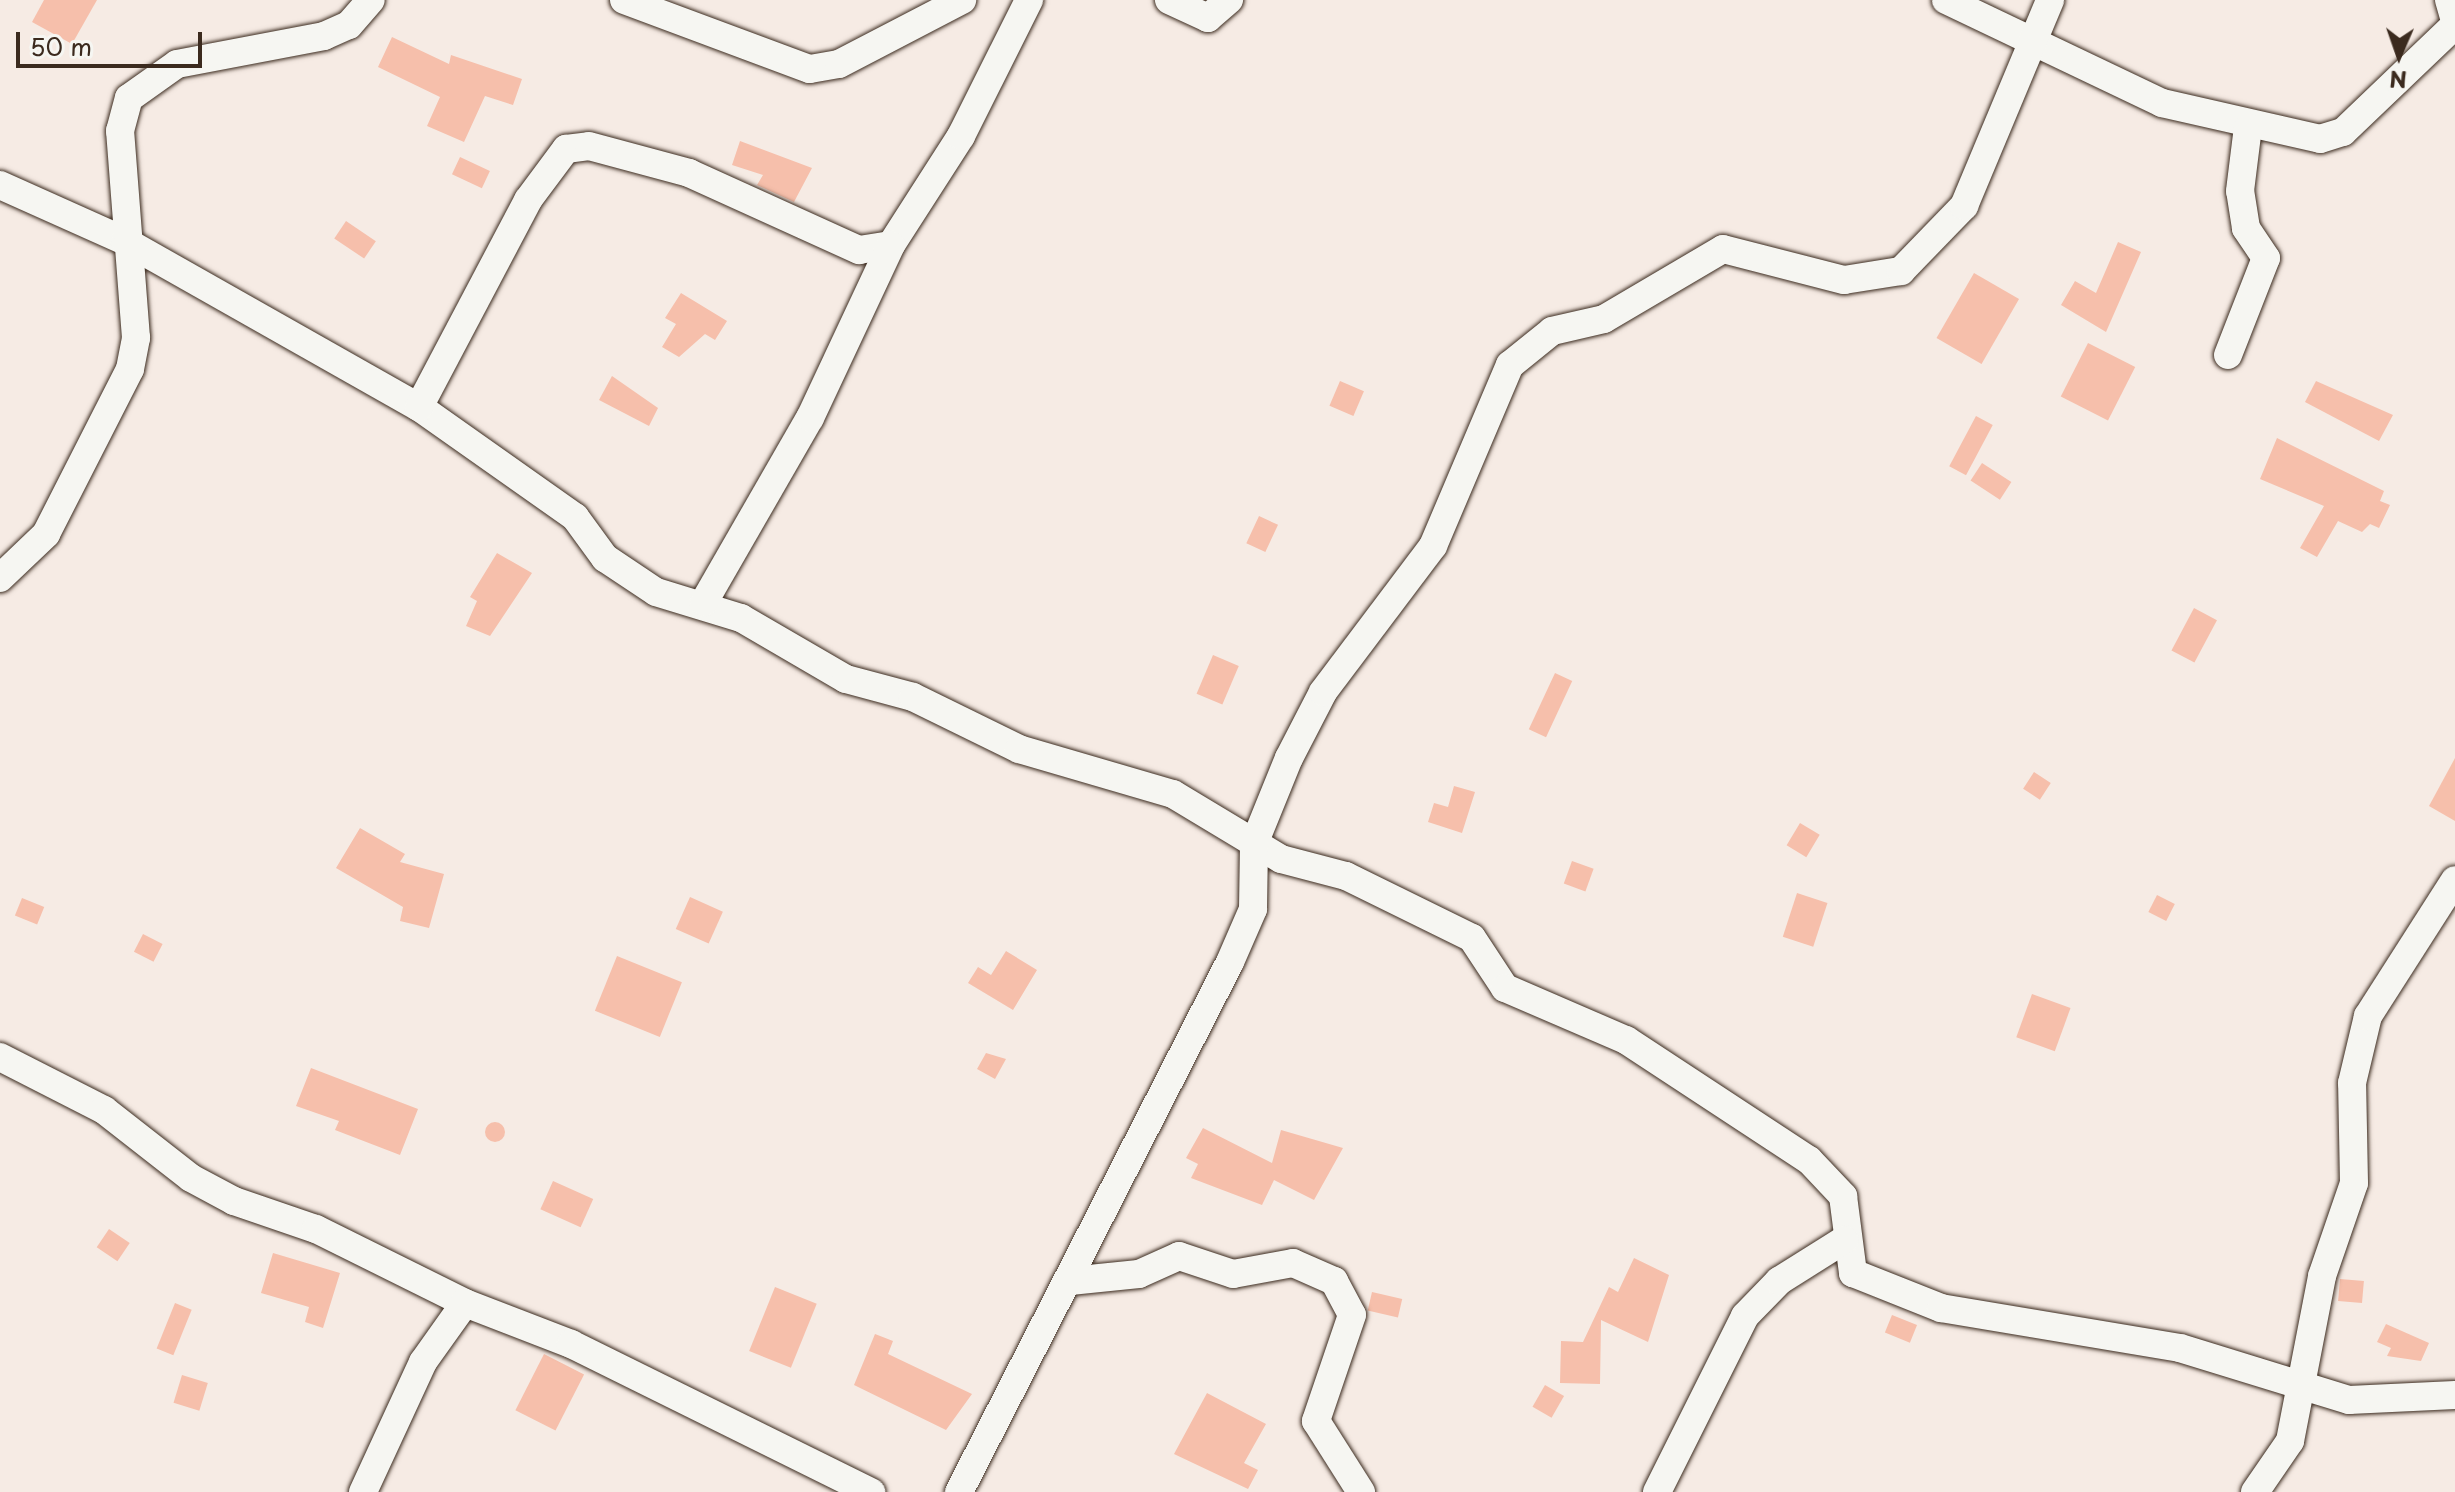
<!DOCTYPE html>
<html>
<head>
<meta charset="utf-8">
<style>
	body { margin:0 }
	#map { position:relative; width:2455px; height:1492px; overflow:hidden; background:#f6ebe4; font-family:"Playpen Sans",sans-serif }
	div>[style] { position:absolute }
	.building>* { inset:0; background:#f6bfab; transform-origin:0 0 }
	.round { border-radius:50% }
	.roads { filter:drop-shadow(0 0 2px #3b2a1e) drop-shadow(0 0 2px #3b2a1e) }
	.minor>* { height:28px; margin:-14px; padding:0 14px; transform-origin:14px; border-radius:14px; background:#f6f6f2 }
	span { translate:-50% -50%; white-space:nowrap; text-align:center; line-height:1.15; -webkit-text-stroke:6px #f6f6f2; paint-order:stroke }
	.north { position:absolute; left:2359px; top:16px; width:80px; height:80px; -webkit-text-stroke:6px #f6f6f2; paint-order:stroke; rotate:182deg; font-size:22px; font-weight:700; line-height:32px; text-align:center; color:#3b2a1e }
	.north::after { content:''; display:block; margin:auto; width:28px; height:36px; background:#3b2a1e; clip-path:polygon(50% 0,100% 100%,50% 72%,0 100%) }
	.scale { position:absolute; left:16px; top:32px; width:186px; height:36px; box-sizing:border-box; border:4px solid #3b2a1e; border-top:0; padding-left:10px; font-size:24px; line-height:28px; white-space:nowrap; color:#3b2a1e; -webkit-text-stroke:6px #f6f6f2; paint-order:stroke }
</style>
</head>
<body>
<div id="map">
	<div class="building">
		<i style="clip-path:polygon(44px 0,97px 0,72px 44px,32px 22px)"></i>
		<i style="clip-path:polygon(392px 37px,449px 64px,451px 55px,522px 79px,513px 105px,485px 96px,464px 142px,427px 126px,440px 97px,378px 67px)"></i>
		<i style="clip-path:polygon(740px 141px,812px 168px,794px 202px,757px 185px,763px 175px,732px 165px)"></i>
		<i style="left:460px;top:157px;width:33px;height:19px;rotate:25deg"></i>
		<i style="left:346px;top:221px;width:36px;height:21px;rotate:34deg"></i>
		<i style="clip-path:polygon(2118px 242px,2141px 252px,2106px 332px,2061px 305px,2075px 281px,2096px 293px)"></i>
		<i style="left:1974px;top:273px;width:52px;height:75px;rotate:30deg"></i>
		<i style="clip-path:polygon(681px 293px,727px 321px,715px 340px,705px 334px,679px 357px,662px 347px,676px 324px,665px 318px)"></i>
		<i style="left:2088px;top:343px;width:53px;height:60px;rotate:27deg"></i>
		<i style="clip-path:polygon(612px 376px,658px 408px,649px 426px,599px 400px)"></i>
		<i style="left:1340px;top:381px;width:26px;height:27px;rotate:23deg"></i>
		<i style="clip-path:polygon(2316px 381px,2393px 415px,2379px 441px,2305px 402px)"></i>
		<i style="left:1976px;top:416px;width:19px;height:57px;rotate:28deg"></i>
		<i style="clip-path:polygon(2277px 438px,2384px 491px,2380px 501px,2390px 505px,2379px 528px,2370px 524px,2362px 532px,2338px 521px,2317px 557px,2300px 548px,2324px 506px,2260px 479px)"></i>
		<i style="left:1982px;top:463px;width:35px;height:21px;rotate:33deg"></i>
		<i style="left:1259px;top:516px;width:21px;height:30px;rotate:25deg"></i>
		<i style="clip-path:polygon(497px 553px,532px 573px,490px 636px,466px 626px,477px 601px,470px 597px)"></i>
		<i style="left:2194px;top:608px;width:26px;height:48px;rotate:28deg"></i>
		<i style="left:1213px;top:655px;width:28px;height:42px;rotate:23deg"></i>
		<i style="left:1555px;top:673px;width:19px;height:62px;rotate:25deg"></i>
		<i style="clip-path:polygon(2455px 758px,2455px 821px,2429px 806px)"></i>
		<i style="left:2034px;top:772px;width:20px;height:20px;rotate:33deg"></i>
		<i style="clip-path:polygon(1454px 786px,1475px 792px,1462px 833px,1428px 822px,1434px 803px,1448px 807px)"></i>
		<i style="left:1800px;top:823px;width:23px;height:26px;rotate:31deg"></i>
		<i style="clip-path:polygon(360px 828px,405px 854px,400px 862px,444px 874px,429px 928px,400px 921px,403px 907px,336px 868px)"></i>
		<i style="left:1572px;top:861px;width:23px;height:24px;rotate:20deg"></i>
		<i style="left:1797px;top:893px;width:32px;height:46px;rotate:18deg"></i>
		<i style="left:2157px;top:895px;width:20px;height:19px;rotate:27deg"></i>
		<i style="left:690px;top:897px;width:36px;height:35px;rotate:24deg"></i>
		<i style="left:22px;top:898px;width:24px;height:19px;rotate:22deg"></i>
		<i style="left:143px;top:934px;width:22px;height:20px;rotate:27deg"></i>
		<i style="clip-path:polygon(1006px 951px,1037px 970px,1013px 1010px,968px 983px,978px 967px,991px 975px)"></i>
		<i style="left:617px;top:956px;width:70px;height:59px;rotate:22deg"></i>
		<i style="left:2032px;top:994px;width:41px;height:46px;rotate:20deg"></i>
		<i style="clip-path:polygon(986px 1053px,1006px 1059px,995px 1079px,977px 1069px)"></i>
		<i style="clip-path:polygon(311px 1068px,418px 1109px,400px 1155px,335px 1130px,339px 1121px,296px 1106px)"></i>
		<i class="round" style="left:485px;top:1122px;width:20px;height:20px"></i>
		<i style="clip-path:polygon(1203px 1128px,1272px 1163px,1281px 1130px,1343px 1148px,1314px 1200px,1274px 1180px,1262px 1205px,1191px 1178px,1198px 1164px,1186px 1158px)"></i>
		<i style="left:553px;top:1181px;width:44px;height:31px;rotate:24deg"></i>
		<i style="left:109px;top:1229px;width:25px;height:22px;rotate:34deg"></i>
		<i style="clip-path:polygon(273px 1253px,340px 1273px,323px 1328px,305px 1322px,309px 1307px,261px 1293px)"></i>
		<i style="clip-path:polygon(1634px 1258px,1669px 1275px,1648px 1342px,1601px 1320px,1600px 1384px,1560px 1383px,1561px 1341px,1583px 1342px,1609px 1287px,1618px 1292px)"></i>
		<i style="left:2340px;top:1279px;width:24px;height:22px;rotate:5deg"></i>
		<i style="left:775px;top:1287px;width:45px;height:69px;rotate:22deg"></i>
		<i style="left:1372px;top:1292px;width:31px;height:19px;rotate:13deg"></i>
		<i style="left:175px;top:1303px;width:18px;height:49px;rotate:22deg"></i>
		<i style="left:1892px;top:1315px;width:27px;height:19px;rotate:22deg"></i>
		<i style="clip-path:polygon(2386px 1324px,2429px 1343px,2421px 1361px,2387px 1356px,2391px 1348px,2377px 1342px)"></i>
		<i style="clip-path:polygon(875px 1334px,893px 1341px,888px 1354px,972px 1394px,946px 1430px,854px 1385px)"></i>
		<i style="left:544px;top:1354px;width:45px;height:63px;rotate:27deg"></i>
		<i style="left:182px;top:1375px;width:27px;height:29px;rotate:17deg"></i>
		<i style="left:1545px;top:1385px;width:22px;height:25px;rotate:30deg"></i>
		<i style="clip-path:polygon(1207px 1393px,1266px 1424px,1244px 1463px,1258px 1470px,1248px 1489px,1174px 1454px)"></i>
	</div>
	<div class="roads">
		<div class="minor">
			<i style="left:624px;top:0;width:198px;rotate:20.4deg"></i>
			<i style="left:810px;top:69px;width:29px;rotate:-10deg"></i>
			<i style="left:839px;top:64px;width:139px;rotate:-27.5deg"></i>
			<i style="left:1169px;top:0;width:43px;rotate:24.8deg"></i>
			<i style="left:1208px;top:18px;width:28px;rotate:-41deg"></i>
			<i style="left:1946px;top:0;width:239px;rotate:25.5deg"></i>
			<i style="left:2162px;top:103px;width:162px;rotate:12.8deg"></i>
			<i style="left:2320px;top:139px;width:24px;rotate:-17deg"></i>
			<i style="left:2343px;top:132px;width:155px;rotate:-43.7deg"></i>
			<i style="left:2449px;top:0;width:22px;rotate:74deg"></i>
			<i style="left:0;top:185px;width:137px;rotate:24.1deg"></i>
			<i style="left:125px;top:241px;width:338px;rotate:29.5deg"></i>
			<i style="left:419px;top:407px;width:191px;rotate:35.2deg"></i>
			<i style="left:575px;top:517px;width:51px;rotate:53.8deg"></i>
			<i style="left:605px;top:558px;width:61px;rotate:33.7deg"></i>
			<i style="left:656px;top:592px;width:89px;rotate:17deg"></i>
			<i style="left:741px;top:618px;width:121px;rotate:30.2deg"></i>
			<i style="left:846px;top:679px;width:69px;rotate:15deg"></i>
			<i style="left:913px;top:697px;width:118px;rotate:26.1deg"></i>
			<i style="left:1019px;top:749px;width:160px;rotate:16.3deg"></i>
			<i style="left:1173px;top:794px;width:126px;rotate:31deg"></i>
			<i style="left:1281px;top:859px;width:67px;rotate:14.7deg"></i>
			<i style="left:1346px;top:876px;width:140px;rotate:26.2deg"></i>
			<i style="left:1472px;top:938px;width:60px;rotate:56.6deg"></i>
			<i style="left:1505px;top:988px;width:132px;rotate:23.3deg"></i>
			<i style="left:1626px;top:1040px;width:219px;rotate:33.3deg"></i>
			<i style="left:1809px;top:1160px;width:50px;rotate:46.6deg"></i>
			<i style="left:1843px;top:1196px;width:78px;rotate:82.6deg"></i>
			<i style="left:1853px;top:1273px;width:95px;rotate:21.7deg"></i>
			<i style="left:1941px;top:1308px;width:242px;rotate:9.5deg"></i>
			<i style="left:2180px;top:1348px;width:177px;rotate:17.1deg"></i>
			<i style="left:2349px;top:1400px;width:106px;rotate:-2.7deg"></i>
			<i style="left:2228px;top:355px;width:104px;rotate:-68.6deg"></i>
			<i style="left:2266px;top:258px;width:36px;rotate:-124deg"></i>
			<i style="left:2246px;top:228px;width:37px;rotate:-99deg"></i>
			<i style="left:2240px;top:191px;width:64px;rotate:-82.9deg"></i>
			<i style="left:419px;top:407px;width:234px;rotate:-62.2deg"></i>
			<i style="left:528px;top:200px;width:64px;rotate:-53.3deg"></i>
			<i style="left:566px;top:149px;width:23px;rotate:-7deg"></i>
			<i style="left:589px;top:146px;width:104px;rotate:15.1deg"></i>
			<i style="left:689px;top:173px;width:187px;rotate:24.4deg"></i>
			<i style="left:859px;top:250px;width:32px;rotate:-9deg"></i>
			<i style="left:891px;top:245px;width:130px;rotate:-57.3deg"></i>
			<i style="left:961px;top:136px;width:152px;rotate:-63.4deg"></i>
			<i style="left:0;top:578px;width:64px;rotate:-43.7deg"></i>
			<i style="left:46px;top:534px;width:185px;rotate:-63deg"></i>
			<i style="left:130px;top:369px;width:32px;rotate:-79deg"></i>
			<i style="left:136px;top:338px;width:208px;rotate:-94.4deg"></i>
			<i style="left:120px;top:131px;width:34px;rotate:-75deg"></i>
			<i style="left:129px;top:98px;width:59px;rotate:-35.3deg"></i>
			<i style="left:177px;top:64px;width:150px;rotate:-10.8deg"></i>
			<i style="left:324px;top:36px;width:27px;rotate:-24deg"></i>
			<i style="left:349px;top:25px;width:33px;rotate:-49deg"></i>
			<i style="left:704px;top:602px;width:212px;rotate:-60.1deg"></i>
			<i style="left:810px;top:418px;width:191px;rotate:-64.9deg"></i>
			<i style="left:0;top:1057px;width:117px;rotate:27deg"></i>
			<i style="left:104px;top:1110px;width:110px;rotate:38deg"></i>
			<i style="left:191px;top:1178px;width:49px;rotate:28.1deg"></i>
			<i style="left:234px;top:1201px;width:87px;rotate:18.9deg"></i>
			<i style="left:316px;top:1229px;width:166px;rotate:26.4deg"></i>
			<i style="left:465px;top:1303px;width:114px;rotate:21.1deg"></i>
			<i style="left:571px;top:1344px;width:335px;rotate:26.3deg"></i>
			<i style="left:1070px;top:1281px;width:69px;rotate:-5.8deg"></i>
			<i style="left:1139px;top:1274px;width:44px;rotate:-24.2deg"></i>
			<i style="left:1179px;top:1256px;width:57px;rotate:18.4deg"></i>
			<i style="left:1233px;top:1274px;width:61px;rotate:-10.4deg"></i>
			<i style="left:1293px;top:1263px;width:45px;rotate:23.7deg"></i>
			<i style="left:1334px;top:1281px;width:38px;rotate:62deg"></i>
			<i style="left:1352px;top:1315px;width:112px;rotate:108.8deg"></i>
			<i style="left:1316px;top:1421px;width:84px;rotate:57.6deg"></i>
			<i style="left:363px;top:1492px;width:143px;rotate:-65.2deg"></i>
			<i style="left:423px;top:1362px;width:72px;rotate:-54.6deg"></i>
			<i style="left:959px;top:1492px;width:595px;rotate:-62.92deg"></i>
			<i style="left:1230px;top:962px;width:58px;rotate:-66.5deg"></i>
			<i style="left:1253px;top:909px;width:65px;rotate:-89.1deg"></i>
			<i style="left:1254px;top:844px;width:93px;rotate:-67.9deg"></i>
			<i style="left:1289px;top:758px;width:74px;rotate:-62.7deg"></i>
			<i style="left:1323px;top:692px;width:183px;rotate:-53deg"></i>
			<i style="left:1433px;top:546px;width:197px;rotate:-67deg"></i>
			<i style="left:1510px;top:365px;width:54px;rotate:-39deg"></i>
			<i style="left:1552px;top:331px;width:53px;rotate:-13deg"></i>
			<i style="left:1604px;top:319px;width:138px;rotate:-30.5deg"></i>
			<i style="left:1723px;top:249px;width:125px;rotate:14.4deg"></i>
			<i style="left:1844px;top:280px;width:58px;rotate:-9deg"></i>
			<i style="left:1901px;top:271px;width:91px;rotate:-45.9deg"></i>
			<i style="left:1964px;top:206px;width:223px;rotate:-67.3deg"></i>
			<i style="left:1657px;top:1492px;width:197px;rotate:-63.4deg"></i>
			<i style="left:1745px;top:1316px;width:49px;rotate:-45.8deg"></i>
			<i style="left:1779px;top:1281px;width:77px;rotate:-32.2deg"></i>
			<i style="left:2255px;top:1492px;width:62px;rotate:-55.5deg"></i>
			<i style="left:2290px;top:1441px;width:168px;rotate:-79deg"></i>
			<i style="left:2322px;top:1276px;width:98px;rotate:-71deg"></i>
			<i style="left:2354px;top:1183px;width:100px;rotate:-91.1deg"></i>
			<i style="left:2352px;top:1083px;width:69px;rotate:-76.6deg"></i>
			<i style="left:2368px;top:1016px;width:161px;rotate:-57.4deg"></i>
		</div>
	</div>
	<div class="north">N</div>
	<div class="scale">50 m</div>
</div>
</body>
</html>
